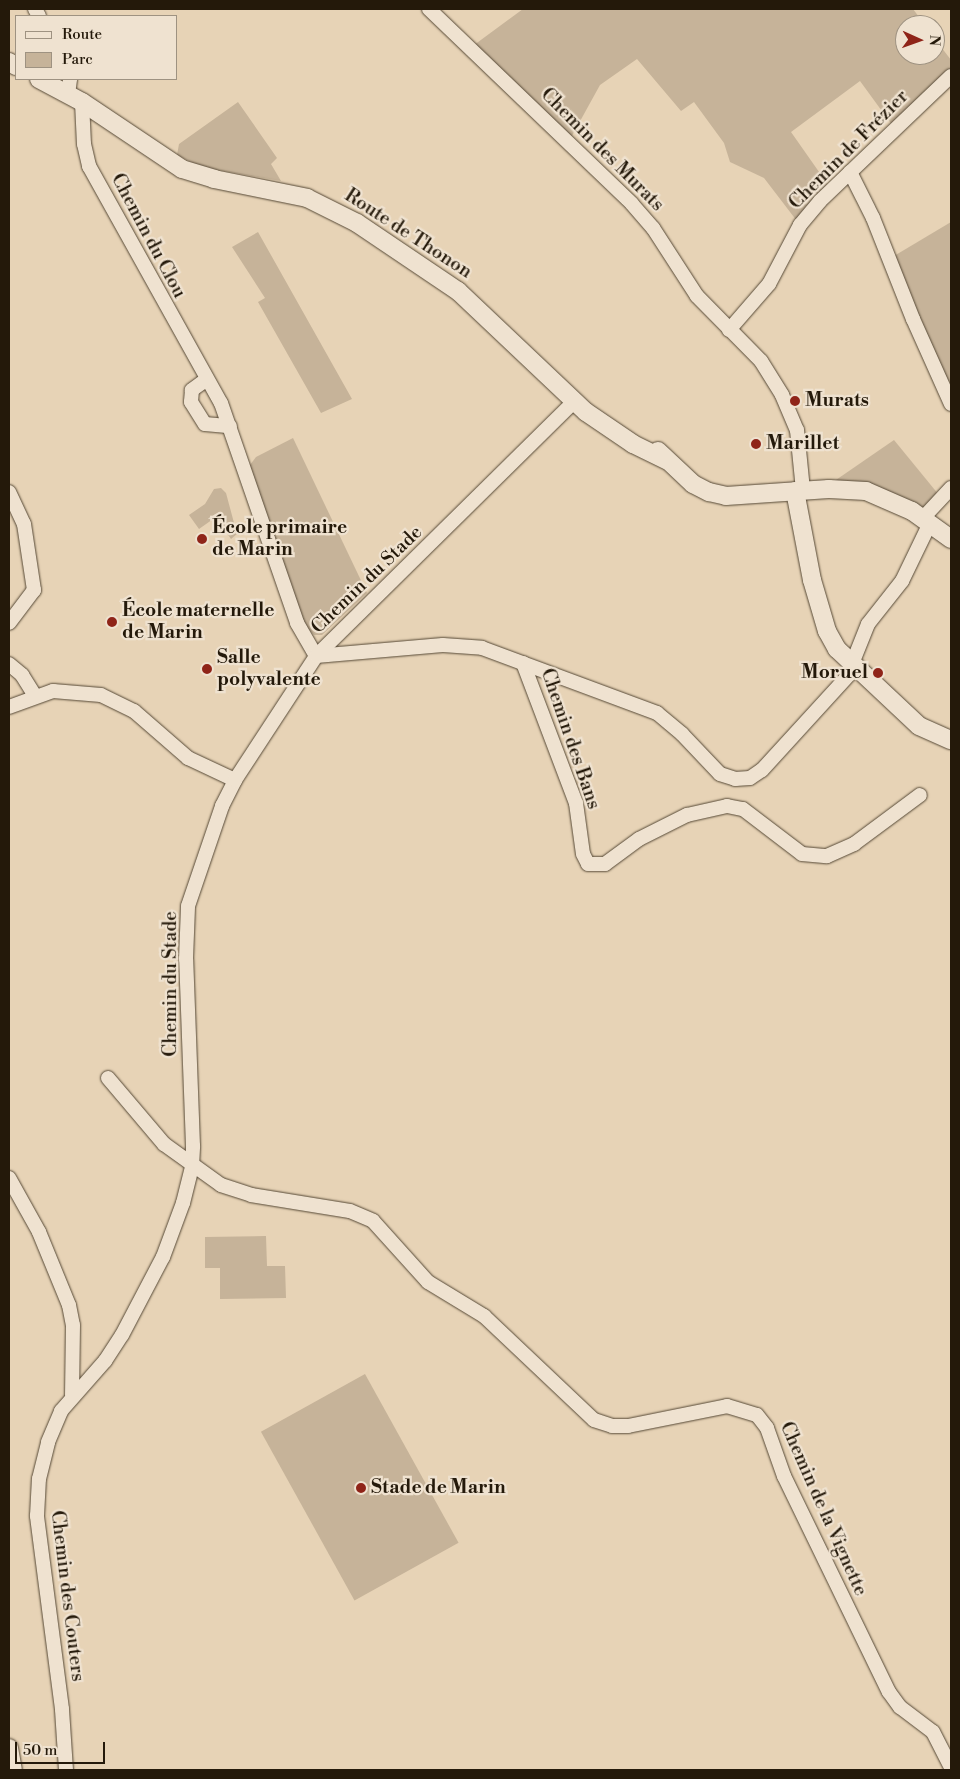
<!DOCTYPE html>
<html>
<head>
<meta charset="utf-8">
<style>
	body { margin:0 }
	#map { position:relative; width:960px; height:1779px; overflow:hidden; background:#e7d3b6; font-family:"Libre Bodoni",serif }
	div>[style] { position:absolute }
	.green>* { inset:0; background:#c6b399; transform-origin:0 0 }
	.roads { filter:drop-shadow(0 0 1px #554835) drop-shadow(0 0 1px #554835) }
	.minor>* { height:14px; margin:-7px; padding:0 7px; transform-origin:7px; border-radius:7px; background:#efe2d0 }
	.tertiary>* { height:18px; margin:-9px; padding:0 9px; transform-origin:9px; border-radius:9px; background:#efe2d0 }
	.dots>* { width:14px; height:14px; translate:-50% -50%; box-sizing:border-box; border:2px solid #efe2d0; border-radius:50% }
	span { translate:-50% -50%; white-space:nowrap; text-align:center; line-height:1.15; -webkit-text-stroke:4.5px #efe2d0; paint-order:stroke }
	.street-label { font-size:19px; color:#24190a }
	.poi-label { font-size:19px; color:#24190a; font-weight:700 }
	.left { translate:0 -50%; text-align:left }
	.right { translate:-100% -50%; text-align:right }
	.frame { position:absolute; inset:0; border:10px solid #24190a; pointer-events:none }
	.legend { position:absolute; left:15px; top:15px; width:162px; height:65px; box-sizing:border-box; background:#efe2d0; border:1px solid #9e9281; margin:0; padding:6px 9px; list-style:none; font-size:15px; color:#24190a }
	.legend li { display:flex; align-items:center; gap:10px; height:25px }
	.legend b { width:25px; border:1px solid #9e9281 }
	.north { position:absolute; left:895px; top:15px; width:50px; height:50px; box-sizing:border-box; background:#efe2d0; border:1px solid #9e9281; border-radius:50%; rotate:92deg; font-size:14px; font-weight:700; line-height:20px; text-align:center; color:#24190a }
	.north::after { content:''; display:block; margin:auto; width:18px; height:22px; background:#8f2418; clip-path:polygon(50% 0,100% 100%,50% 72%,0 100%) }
	.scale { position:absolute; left:15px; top:1742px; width:90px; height:22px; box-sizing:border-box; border:2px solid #24190a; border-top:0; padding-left:6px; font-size:15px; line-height:18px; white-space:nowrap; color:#24190a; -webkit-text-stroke:4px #efe2d0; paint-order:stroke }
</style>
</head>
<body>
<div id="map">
	<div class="green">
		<i style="clip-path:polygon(523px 9px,913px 9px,925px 25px,905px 25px,905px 55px,935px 55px,935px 39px,951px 60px,951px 76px,895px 129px,860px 81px,791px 132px,831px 189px,800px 225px,764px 178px,730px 162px,724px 143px,694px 102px,681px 111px,637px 59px,600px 85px,568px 143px,470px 48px)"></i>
		<i style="clip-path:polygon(238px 102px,277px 158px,271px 164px,281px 181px,201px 167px,177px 155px,179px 144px)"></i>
		<i style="clip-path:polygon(951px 222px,951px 382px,948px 383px,894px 256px)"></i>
		<i style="clip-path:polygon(258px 232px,352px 399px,321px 413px,258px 302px,265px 298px,232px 247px)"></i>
		<i style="clip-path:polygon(293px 438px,367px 593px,322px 635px,314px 635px,303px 624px,250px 465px,256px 457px)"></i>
		<i style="clip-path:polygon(894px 440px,939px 495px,923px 509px,833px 482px)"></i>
		<i style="clip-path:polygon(221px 488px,226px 493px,237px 534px,231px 539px,216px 517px,199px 529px,189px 515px,205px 504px,214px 489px)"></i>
		<i style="clip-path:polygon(266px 1236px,267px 1266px,285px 1266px,286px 1298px,220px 1299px,220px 1268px,205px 1268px,205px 1237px)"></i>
		<i style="left:365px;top:1374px;width:193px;height:119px;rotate:61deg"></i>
	</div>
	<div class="roads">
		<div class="minor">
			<i style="left:35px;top:9px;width:8px;rotate:60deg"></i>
			<i style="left:429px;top:9px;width:281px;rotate:43.8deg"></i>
			<i style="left:632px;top:204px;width:32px;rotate:49deg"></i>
			<i style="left:653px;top:228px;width:81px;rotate:57.1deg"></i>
			<i style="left:697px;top:296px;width:91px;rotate:45.4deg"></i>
			<i style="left:761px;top:361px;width:40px;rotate:58deg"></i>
			<i style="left:782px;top:395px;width:38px;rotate:67deg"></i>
			<i style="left:797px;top:430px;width:60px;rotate:84.3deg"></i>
			<i style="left:68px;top:94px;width:15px;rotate:-82deg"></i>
			<i style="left:82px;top:102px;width:42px;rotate:87.3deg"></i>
			<i style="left:84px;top:144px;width:23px;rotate:77deg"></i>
			<i style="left:89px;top:166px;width:271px;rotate:60.9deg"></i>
			<i style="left:221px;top:403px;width:233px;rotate:70.9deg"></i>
			<i style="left:297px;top:623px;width:38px;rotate:60deg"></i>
			<i style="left:850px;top:172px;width:51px;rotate:63.4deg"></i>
			<i style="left:873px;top:218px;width:109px;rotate:68.4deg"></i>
			<i style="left:913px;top:319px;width:93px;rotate:65.9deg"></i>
			<i style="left:729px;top:330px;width:61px;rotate:-49deg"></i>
			<i style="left:769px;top:284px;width:67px;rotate:-62.3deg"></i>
			<i style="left:800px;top:225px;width:31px;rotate:-50deg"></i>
			<i style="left:820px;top:201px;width:181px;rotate:-43.7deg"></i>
			<i style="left:207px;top:379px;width:19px;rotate:144deg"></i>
			<i style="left:192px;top:390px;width:12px;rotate:95deg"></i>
			<i style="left:191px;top:402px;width:26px;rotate:58deg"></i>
			<i style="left:205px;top:424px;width:25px;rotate:5deg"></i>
			<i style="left:9px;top:492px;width:35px;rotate:65deg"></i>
			<i style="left:24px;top:524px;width:67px;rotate:81.4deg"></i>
			<i style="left:34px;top:590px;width:41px;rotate:127.1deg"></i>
			<i style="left:923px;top:518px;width:41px;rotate:-47deg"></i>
			<i style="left:316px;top:656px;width:127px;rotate:-5deg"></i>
			<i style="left:443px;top:645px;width:39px;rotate:4deg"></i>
			<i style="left:482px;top:648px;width:187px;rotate:20.4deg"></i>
			<i style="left:657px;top:713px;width:33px;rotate:40deg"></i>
			<i style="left:682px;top:734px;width:55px;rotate:46.5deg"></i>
			<i style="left:720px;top:774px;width:16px;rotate:18deg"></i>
			<i style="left:735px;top:779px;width:15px;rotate:-4deg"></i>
			<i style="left:750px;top:778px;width:14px;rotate:-34deg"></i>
			<i style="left:762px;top:770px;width:139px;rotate:-47.6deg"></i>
			<i style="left:523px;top:663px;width:150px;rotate:69.3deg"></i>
			<i style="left:576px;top:803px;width:51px;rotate:82.2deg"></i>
			<i style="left:583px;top:854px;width:11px;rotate:63deg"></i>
			<i style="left:588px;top:864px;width:17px"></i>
			<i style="left:605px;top:864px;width:42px;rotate:-36.3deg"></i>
			<i style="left:639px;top:839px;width:54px;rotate:-26.6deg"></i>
			<i style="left:687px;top:815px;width:41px;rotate:-12.7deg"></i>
			<i style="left:727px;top:806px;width:16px;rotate:11deg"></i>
			<i style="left:743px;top:809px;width:74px;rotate:37.3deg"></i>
			<i style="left:802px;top:854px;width:25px;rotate:5deg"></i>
			<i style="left:827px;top:856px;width:30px;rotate:-24deg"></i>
			<i style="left:854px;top:844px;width:82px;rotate:-36.6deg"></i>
			<i style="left:9px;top:664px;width:17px;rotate:40deg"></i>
			<i style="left:22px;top:675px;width:25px;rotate:58deg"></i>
			<i style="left:852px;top:664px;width:43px;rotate:-68.2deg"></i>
			<i style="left:868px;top:624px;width:55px;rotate:-51.7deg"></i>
			<i style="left:902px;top:581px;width:64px;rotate:-64.2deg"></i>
			<i style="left:9px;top:707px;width:47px;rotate:-20deg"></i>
			<i style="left:53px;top:691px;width:48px;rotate:4.8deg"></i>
			<i style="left:101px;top:695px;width:37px;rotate:26deg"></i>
			<i style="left:134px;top:711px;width:72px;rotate:41deg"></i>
			<i style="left:188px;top:758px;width:52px;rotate:25.1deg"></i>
			<i style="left:108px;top:1078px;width:87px;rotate:49.7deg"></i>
			<i style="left:164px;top:1144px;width:70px;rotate:35.7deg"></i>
			<i style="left:221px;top:1185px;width:32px;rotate:18deg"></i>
			<i style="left:251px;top:1195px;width:100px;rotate:9.2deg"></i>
			<i style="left:350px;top:1211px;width:25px;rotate:23deg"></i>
			<i style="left:373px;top:1221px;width:82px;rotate:48deg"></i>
			<i style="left:428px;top:1282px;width:66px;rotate:31.3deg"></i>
			<i style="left:484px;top:1316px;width:151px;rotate:43.4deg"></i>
			<i style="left:594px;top:1420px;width:19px;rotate:18deg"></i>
			<i style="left:612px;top:1426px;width:16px"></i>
			<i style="left:628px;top:1426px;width:101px;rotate:-11.4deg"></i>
			<i style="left:727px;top:1406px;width:31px;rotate:17deg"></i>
			<i style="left:757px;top:1415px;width:16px;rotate:52deg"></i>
			<i style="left:767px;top:1428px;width:51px;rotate:70.5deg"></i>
			<i style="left:784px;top:1476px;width:240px;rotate:64.1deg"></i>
			<i style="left:889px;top:1692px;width:19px;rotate:54deg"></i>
			<i style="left:900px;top:1707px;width:41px;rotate:37.1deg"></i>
			<i style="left:933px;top:1732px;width:39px;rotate:63deg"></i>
			<i style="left:9px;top:1178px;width:62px;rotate:60.9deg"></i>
			<i style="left:39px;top:1232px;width:79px;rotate:67.7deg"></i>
			<i style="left:69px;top:1305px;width:20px;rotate:79deg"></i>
			<i style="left:73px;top:1325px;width:70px;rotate:90.8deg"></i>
			<i style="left:66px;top:1770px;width:61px;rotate:-93.8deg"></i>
			<i style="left:62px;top:1709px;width:195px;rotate:-97.4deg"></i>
			<i style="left:37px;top:1516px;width:37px;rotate:-87deg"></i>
			<i style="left:39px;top:1479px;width:38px;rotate:-76deg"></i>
			<i style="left:48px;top:1442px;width:34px;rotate:-67deg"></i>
			<i style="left:61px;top:1411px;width:67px;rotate:-48.7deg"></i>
			<i style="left:105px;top:1361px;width:31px;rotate:-57deg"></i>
			<i style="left:122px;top:1335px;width:88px;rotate:-62.3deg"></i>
			<i style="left:163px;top:1257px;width:58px;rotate:-69.7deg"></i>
			<i style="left:183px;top:1203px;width:37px;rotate:-76deg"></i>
			<i style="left:192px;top:1167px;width:21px;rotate:-87deg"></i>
			<i style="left:193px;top:1146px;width:187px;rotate:-92.1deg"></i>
			<i style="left:186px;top:959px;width:53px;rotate:-87.8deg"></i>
			<i style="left:188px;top:906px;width:106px;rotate:-71.2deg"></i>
			<i style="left:222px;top:806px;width:29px;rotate:-63deg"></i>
			<i style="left:235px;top:780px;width:148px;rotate:-56.8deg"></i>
			<i style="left:316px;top:656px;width:362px;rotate:-44.6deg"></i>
		</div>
		<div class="tertiary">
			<i style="left:9px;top:62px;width:8px;rotate:30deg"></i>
			<i style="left:39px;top:79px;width:49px;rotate:28.1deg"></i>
			<i style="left:82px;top:102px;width:120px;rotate:33.8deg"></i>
			<i style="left:182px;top:169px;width:34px;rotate:17deg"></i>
			<i style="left:214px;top:179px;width:95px;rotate:11.5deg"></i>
			<i style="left:307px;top:198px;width:56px;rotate:26.6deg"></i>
			<i style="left:357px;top:223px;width:122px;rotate:34deg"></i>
			<i style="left:458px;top:291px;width:176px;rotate:43.4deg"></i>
			<i style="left:586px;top:412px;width:57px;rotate:34.2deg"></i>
			<i style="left:633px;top:444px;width:37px;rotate:26deg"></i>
			<i style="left:658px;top:451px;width:48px;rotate:43.3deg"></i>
			<i style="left:693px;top:484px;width:18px;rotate:27deg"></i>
			<i style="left:709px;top:492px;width:17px;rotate:13deg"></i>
			<i style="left:726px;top:496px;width:103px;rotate:-3.9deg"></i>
			<i style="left:829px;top:489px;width:37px;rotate:3deg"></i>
			<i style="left:866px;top:491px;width:50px;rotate:23.5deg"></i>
			<i style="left:912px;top:511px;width:48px;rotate:35.7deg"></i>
			<i style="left:795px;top:491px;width:91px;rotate:79.2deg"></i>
			<i style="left:812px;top:580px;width:53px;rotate:73.6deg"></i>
			<i style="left:827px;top:631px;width:21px;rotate:61deg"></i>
			<i style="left:837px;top:649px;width:112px;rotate:43.2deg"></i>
			<i style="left:919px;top:726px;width:35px;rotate:24deg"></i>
			<i style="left:9px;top:1748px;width:22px;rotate:80deg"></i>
		</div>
	</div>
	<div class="dots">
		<i style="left:795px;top:401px;background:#8f2418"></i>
		<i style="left:756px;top:444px;background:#8f2418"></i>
		<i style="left:202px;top:539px;background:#8f2418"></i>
		<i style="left:112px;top:622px;background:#8f2418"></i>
		<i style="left:207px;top:669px;background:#8f2418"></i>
		<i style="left:878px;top:673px;background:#8f2418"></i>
		<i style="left:361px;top:1488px;background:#8f2418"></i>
	</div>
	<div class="street-label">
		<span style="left:602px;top:150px;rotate:45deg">Chemin des Murats</span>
		<span style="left:849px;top:150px;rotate:-45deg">Chemin de Frézier</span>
		<span style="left:408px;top:234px;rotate:33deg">Route de Thonon</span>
		<span style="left:148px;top:236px;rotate:62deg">Chemin du Clou</span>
		<span style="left:367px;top:580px;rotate:-44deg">Chemin du Stade</span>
		<span style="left:570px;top:739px;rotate:71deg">Chemin des Bans</span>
		<span style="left:171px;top:984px;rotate:-90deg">Chemin du Stade</span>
		<span style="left:823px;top:1509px;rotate:66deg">Chemin de la Vignette</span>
		<span style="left:67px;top:1596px;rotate:83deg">Chemin des Couters</span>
	</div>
	<div class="poi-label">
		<span class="left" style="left:805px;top:401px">Murats</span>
		<span class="left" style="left:766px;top:444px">Marillet</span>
		<span class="left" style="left:212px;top:539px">École primaire<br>de Marin</span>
		<span class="left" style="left:122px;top:622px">École maternelle<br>de Marin</span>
		<span class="left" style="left:217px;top:669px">Salle<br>polyvalente</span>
		<span class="right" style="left:868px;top:673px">Moruel</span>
		<span class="left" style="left:371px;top:1488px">Stade de Marin</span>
	</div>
	<div class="frame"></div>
	<ul class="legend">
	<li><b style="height:6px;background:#efe2d0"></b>Route</li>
	<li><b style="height:14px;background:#c6b399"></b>Parc</li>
	</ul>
	<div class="north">N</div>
	<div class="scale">50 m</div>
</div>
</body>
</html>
